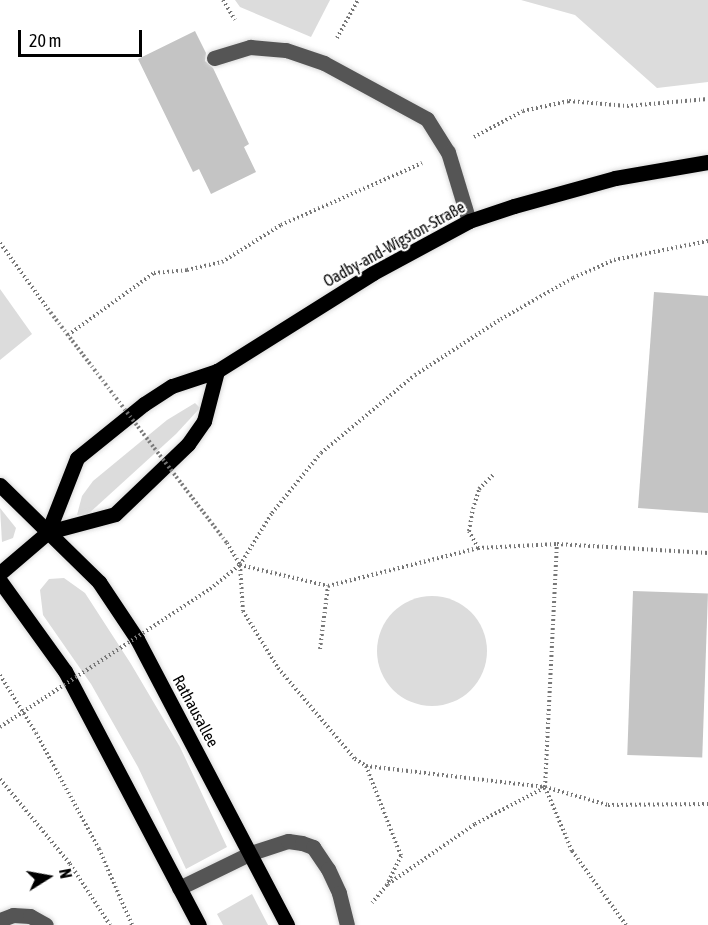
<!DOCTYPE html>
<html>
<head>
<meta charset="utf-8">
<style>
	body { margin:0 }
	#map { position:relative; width:708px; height:925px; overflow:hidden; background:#fff; font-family:"Asap Condensed",sans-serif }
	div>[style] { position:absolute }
	.green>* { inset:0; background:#dcdcdc }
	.round { border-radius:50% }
	.building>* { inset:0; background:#c4c4c4; transform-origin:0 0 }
	.path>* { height:4px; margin-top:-2px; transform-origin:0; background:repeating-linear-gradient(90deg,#777 0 1.5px,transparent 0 4.5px) }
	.roads { filter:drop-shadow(0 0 2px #dbdbdb) drop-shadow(0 0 2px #dbdbdb) }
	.minor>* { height:15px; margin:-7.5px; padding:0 7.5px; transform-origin:7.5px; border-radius:7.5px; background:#555 }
	.major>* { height:15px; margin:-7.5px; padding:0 7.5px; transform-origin:7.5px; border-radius:7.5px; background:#000 }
	.path-bridge>* { height:4px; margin-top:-2px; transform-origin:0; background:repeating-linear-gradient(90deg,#777 0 1.5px,transparent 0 4.5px) }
	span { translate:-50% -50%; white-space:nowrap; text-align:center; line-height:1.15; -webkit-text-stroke:4.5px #fff; paint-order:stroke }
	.street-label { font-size:16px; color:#000 }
	.north { position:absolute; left:18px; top:847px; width:60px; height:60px; -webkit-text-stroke:4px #fff; paint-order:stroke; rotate:79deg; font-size:16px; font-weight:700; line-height:24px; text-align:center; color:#000 }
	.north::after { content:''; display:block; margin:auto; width:21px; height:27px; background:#000; clip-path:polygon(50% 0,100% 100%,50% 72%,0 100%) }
	.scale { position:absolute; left:18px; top:30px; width:124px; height:27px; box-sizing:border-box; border:3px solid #000; border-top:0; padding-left:8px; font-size:18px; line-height:21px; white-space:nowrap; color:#000; -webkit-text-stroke:4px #fff; paint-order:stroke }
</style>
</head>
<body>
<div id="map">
	<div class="green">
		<i style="clip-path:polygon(235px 0,330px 0,311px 37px,240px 7px)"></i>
		<i style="clip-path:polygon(521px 0,708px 0,708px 82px,657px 88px,575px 15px)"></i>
		<i style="clip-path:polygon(0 289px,32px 334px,0 360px)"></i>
		<i style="clip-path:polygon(195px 403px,200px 408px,176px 434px,86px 516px,77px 515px,82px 496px,93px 481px,167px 420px)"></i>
		<i style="clip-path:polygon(0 508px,16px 528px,13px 538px,2px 542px)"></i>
		<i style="clip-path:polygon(64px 578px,85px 593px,131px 664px,180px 747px,227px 847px,186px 869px,138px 767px,91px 684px,43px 615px,40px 590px,49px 579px)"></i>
		<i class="round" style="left:377px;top:596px;width:110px;height:110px"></i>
		<i style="clip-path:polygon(252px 894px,268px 925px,223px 925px,217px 914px)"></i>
	</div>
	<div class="building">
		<i style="clip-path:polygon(195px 31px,206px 53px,205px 61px,213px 68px,249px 144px,244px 147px,256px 172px,211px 194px,199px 169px,193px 172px,138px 59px)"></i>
		<i style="clip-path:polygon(654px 292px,708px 296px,708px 513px,638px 508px)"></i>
		<i style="left:633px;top:591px;width:75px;height:164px;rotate:2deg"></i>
	</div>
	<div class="path">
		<i style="left:223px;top:0;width:23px;rotate:59deg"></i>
		<i style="left:337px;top:38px;width:43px;rotate:-61.1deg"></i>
		<i style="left:474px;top:137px;width:55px;rotate:-28deg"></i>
		<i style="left:523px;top:111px;width:47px;rotate:-12.3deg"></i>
		<i style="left:569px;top:101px;width:58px;rotate:4.9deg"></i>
		<i style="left:627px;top:106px;width:81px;rotate:-4.9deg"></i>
		<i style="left:0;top:243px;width:82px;rotate:54deg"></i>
		<i style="left:68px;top:335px;width:106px;rotate:-35.8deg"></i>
		<i style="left:154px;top:273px;width:33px;rotate:-5deg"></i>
		<i style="left:187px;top:270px;width:36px;rotate:-13deg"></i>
		<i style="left:222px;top:262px;width:70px;rotate:-32.1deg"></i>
		<i style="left:281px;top:225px;width:154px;rotate:-23.7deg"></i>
		<i style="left:227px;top:543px;width:26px;rotate:59deg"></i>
		<i style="left:240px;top:565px;width:46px;rotate:86.3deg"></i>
		<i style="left:243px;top:611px;width:67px;rotate:58.4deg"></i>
		<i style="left:278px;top:668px;width:119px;rotate:49.8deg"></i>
		<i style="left:355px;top:759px;width:13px;rotate:32deg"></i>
		<i style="left:366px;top:766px;width:180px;rotate:6.7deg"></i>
		<i style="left:545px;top:787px;width:66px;rotate:15.9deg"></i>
		<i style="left:608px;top:805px;width:100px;rotate:-0.6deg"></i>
		<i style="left:478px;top:548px;width:19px;rotate:-118deg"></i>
		<i style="left:469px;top:531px;width:22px;rotate:-80deg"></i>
		<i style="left:473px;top:509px;width:21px;rotate:-73deg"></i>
		<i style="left:479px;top:489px;width:20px;rotate:-45deg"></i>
		<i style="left:240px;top:565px;width:90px;rotate:13.4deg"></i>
		<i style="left:328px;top:586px;width:155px;rotate:-14.2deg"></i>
		<i style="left:478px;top:548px;width:79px;rotate:-2.9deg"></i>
		<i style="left:210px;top:589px;width:38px;rotate:-39deg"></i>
		<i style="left:240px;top:565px;width:61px;rotate:-58.4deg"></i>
		<i style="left:272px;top:513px;width:77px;rotate:-50.8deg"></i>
		<i style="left:321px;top:453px;width:122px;rotate:-39.7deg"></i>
		<i style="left:415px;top:375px;width:103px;rotate:-33.1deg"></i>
		<i style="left:501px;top:319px;width:83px;rotate:-29.7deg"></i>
		<i style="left:573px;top:278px;width:45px;rotate:-23.7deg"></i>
		<i style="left:614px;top:260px;width:96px;rotate:-11.4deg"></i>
		<i style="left:320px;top:649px;width:64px;rotate:-82.8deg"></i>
		<i style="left:0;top:675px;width:68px;rotate:58.2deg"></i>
		<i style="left:36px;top:733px;width:132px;rotate:61.5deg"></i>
		<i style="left:99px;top:849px;width:83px;rotate:66.5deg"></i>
		<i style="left:366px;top:766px;width:97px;rotate:68.7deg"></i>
		<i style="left:401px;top:856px;width:32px;rotate:116deg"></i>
		<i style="left:387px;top:885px;width:23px;rotate:130deg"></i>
		<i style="left:0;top:779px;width:110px;rotate:50.5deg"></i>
		<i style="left:70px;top:864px;width:73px;rotate:56.7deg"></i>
		<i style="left:388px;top:884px;width:106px;rotate:-34.6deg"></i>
		<i style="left:475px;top:824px;width:78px;rotate:-27.6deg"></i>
		<i style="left:626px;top:925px;width:92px;rotate:-126.1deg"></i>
		<i style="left:572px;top:851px;width:69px;rotate:-112.9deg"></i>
		<i style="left:545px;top:787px;width:243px;rotate:-87.2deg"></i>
		<i style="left:557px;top:544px;width:151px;rotate:3.4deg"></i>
	</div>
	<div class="roads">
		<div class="minor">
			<i style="left:214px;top:58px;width:38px;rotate:-17deg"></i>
			<i style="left:250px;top:47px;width:36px;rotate:5deg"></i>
			<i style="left:286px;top:50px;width:40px;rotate:18.9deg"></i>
			<i style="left:324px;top:63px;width:117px;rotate:28.5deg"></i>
			<i style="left:427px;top:119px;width:39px;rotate:58deg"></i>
			<i style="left:448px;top:152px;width:72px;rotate:73.1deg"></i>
			<i style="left:179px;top:888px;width:80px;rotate:-25.9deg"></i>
			<i style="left:251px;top:853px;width:39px;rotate:-18deg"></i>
			<i style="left:288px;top:841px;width:14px;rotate:8deg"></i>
			<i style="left:302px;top:843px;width:12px;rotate:20deg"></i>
			<i style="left:313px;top:847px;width:27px;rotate:56deg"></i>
			<i style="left:328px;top:869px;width:26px;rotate:65deg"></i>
			<i style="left:339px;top:893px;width:33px;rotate:76deg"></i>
			<i style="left:0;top:920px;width:14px;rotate:-21deg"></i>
			<i style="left:13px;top:915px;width:17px;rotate:3deg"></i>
			<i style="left:30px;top:916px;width:18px;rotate:29deg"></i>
		</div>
		<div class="major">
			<i style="left:0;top:485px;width:139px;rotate:44.4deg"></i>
			<i style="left:99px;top:582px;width:69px;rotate:56.3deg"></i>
			<i style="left:137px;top:639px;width:323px;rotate:62.3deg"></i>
			<i style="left:48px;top:532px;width:79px;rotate:-68.6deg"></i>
			<i style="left:77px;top:458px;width:86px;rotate:-38.9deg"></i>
			<i style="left:144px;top:404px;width:33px;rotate:-33deg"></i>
			<i style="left:172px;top:386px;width:47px;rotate:-18.4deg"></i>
			<i style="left:217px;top:371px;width:184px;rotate:-32.1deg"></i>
			<i style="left:373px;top:273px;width:109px;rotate:-28.4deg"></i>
			<i style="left:469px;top:221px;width:47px;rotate:-18.4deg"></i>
			<i style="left:514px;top:206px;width:105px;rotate:-15.5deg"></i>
			<i style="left:615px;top:178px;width:94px;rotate:-9.8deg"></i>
			<i style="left:0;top:573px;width:63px;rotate:-40.5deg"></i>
			<i style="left:48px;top:532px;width:69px;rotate:-15deg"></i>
			<i style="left:115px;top:514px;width:101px;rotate:-43.8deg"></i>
			<i style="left:188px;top:444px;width:28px;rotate:-55deg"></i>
			<i style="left:204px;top:421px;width:52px;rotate:-75.4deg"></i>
			<i style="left:0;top:581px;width:111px;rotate:54.2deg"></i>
			<i style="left:65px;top:671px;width:287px;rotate:62.2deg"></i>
		</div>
	</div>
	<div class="path-bridge">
		<i style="left:48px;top:309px;width:295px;rotate:52.6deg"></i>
		<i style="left:0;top:727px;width:251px;rotate:-33.3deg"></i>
	</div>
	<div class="street-label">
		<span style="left:394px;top:244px;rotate:-29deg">Oadby-and-Wigston-Straße</span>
		<span style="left:196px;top:711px;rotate:62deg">Rathausallee</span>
	</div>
	<div class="north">N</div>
	<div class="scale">20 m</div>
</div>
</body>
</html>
